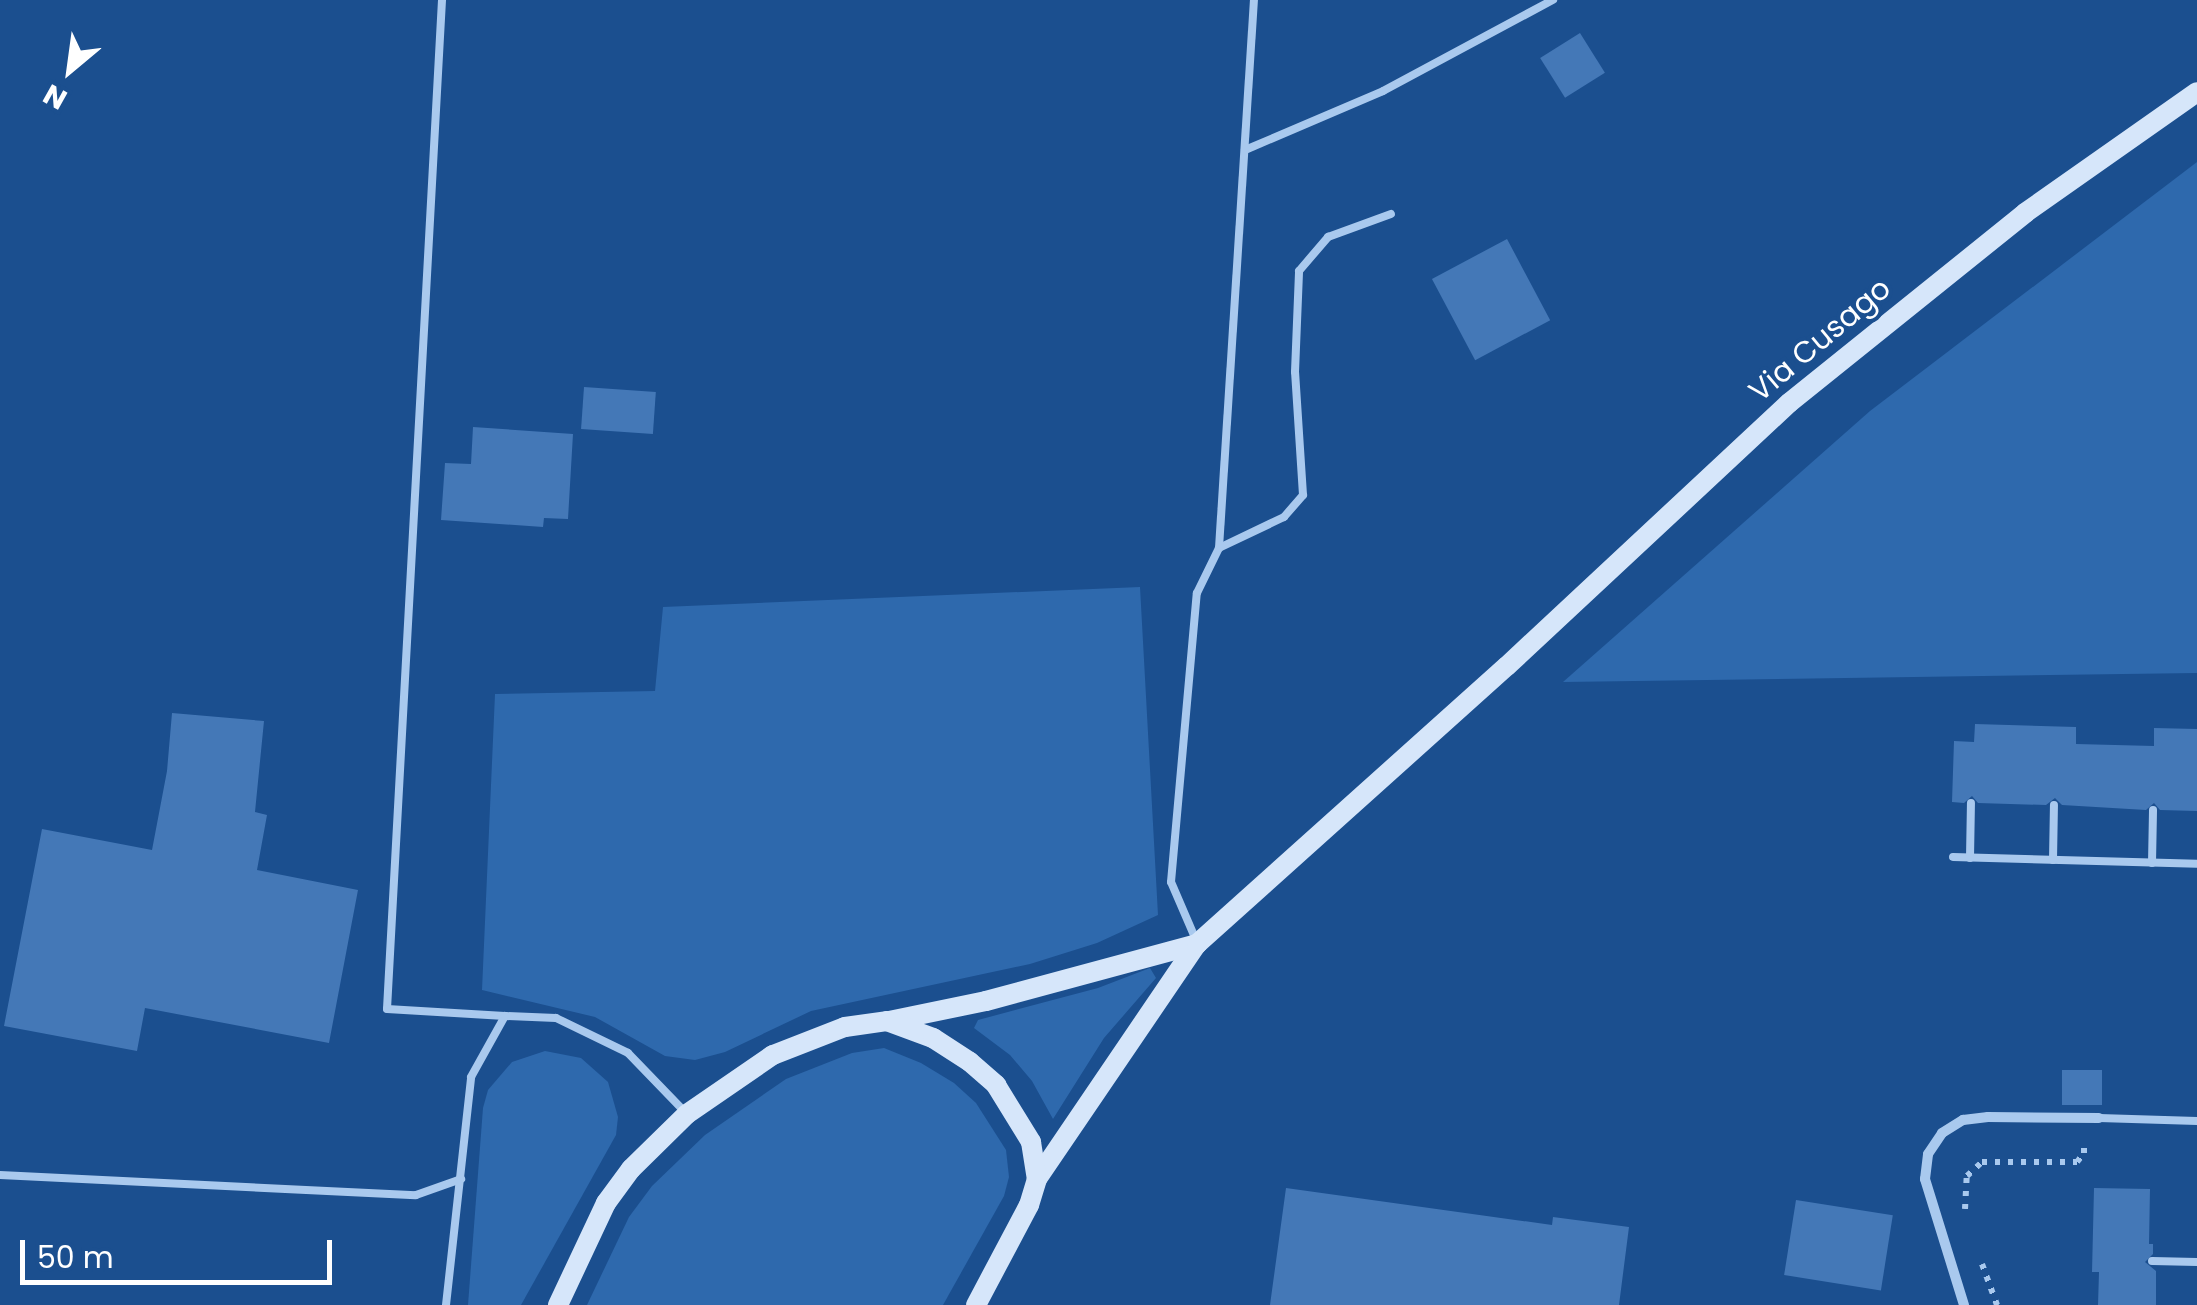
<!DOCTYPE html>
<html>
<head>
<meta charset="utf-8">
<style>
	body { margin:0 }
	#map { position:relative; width:2197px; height:1305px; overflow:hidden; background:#1b4f8f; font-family:Poppins,sans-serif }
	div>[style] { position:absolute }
	.green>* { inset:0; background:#2e69ad }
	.building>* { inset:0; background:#4478b7; transform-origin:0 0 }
	.path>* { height:6px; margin-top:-3px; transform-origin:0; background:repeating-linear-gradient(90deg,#a9c9ee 0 5px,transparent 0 13px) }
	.service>* { height:8px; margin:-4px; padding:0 4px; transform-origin:4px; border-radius:4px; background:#a9c9ee }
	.minor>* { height:10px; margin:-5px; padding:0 5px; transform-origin:5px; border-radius:5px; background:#a9c9ee }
	.secondary>* { height:20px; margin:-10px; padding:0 10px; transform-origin:10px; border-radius:10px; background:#d6e6fa }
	span { translate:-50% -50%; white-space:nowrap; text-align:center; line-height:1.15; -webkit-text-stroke:8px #1b4f8f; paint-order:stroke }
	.street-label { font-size:30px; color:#fff }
	.north { position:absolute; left:20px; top:20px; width:100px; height:100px; -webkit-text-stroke:8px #1b4f8f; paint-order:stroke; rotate:209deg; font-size:28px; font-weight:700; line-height:40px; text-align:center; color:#fff }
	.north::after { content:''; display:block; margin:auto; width:35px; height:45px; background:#fff; clip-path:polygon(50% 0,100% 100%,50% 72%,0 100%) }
	.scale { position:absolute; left:20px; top:1240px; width:312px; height:45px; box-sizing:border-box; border:5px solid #fff; border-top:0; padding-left:12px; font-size:30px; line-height:35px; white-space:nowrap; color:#fff; -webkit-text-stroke:8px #1b4f8f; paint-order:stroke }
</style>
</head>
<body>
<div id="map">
	<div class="green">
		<i style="clip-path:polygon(2197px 162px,2197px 673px,1563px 682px,1870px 411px)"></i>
		<i style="clip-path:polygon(1140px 587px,1158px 915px,1097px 943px,1030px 964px,811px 1011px,725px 1052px,695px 1060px,665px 1056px,595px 1017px,482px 990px,495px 694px,655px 691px,663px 607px)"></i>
		<i style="clip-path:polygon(1150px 968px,1156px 978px,1104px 1038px,1053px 1119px,1032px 1081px,1010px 1055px,974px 1028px,978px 1020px,1098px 988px)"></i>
		<i style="clip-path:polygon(884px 1048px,921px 1063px,954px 1083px,976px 1103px,1006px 1150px,1009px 1177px,1004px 1196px,943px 1305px,587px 1305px,629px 1217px,652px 1186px,705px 1135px,786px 1079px,852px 1053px)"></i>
		<i style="clip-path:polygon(545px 1051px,581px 1058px,608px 1082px,618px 1117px,616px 1135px,521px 1305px,468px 1305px,483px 1108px,488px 1090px,512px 1062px)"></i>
	</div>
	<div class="building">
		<i style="left:1580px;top:33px;width:47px;height:47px;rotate:58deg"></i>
		<i style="left:1507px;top:239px;width:92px;height:85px;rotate:62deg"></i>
		<i style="left:584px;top:387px;width:72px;height:42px;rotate:4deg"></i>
		<i style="clip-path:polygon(473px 427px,573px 434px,568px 519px,544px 518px,543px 527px,441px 520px,445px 463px,471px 464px)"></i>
		<i style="clip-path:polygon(172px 713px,264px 721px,255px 812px,267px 815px,257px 870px,358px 890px,329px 1043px,145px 1008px,137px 1051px,4px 1026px,42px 829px,152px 850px,167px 771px)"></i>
		<i style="clip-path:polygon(1975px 724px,2076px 727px,2076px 744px,2154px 746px,2154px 728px,2197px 729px,2197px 811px,2160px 810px,2154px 803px,2146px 810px,2062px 805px,2055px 798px,2046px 805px,1978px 803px,1972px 796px,1964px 803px,1952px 802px,1954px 741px,1974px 742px)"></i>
		<i style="left:2062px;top:1070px;width:40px;height:35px"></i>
		<i style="clip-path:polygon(1286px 1188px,1552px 1225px,1553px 1217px,1629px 1227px,1619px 1305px,1270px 1305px)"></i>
		<i style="clip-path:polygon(2094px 1188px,2150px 1189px,2149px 1244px,2153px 1244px,2153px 1254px,2145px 1262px,2156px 1271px,2156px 1305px,2098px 1305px,2099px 1272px,2092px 1272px)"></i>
		<i style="left:1796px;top:1200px;width:98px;height:76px;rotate:9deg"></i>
	</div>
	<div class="path">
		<i style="left:1965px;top:1209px;width:33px;rotate:-87deg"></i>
		<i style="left:1967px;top:1176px;width:21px;rotate:-43deg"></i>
		<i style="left:1982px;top:1162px;width:95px"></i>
		<i style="left:2077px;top:1162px;width:11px;rotate:-52deg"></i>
		<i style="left:2084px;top:1153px;width:12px;rotate:-90deg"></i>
		<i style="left:1982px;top:1264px;width:44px;rotate:69.9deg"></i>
	</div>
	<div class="service">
		<i style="left:442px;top:0;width:1010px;rotate:93.12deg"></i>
		<i style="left:387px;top:1009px;width:118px;rotate:3.4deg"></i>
		<i style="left:1245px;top:150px;width:150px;rotate:-23.1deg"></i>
		<i style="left:1383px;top:91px;width:193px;rotate:-28.2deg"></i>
		<i style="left:1219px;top:548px;width:72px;rotate:-25.5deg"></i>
		<i style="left:1284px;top:517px;width:29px;rotate:-49deg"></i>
		<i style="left:1303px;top:495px;width:123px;rotate:-93.7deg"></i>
		<i style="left:1295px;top:372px;width:101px;rotate:-87.7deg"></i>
		<i style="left:1299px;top:271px;width:45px;rotate:-49.5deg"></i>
		<i style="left:1328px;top:237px;width:67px;rotate:-20.1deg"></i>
		<i style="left:1953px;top:857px;width:244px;rotate:1.6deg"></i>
		<i style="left:1970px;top:858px;width:55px;rotate:-89deg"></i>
		<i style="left:2053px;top:860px;width:55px;rotate:-89deg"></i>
		<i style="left:2152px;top:863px;width:53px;rotate:-88.9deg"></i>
		<i style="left:1196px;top:940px;width:63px;rotate:-113.3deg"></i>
		<i style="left:1171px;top:882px;width:290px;rotate:-84.9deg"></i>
		<i style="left:1197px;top:593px;width:50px;rotate:-63.9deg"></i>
		<i style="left:1219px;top:548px;width:549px;rotate:-86.35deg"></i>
		<i style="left:2099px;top:1118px;width:98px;rotate:1.8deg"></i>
		<i style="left:0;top:1175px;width:416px;rotate:2.8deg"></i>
		<i style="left:416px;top:1195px;width:48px;rotate:-19.6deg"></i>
		<i style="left:2152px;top:1261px;width:45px;rotate:1.3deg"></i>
		<i style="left:446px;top:1305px;width:229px;rotate:-83.7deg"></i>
		<i style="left:471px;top:1077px;width:70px;rotate:-60.9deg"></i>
		<i style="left:505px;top:1016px;width:51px;rotate:2.2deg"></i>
		<i style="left:556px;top:1018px;width:80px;rotate:25.9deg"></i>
		<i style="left:628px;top:1053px;width:81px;rotate:46deg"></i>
	</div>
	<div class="minor">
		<i style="left:1964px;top:1305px;width:132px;rotate:-107.2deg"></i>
		<i style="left:1925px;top:1179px;width:25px;rotate:-83deg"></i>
		<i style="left:1928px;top:1154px;width:25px;rotate:-56deg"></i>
		<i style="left:1942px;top:1133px;width:25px;rotate:-32deg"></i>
		<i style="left:1963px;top:1120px;width:25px;rotate:-7deg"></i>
		<i style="left:1988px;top:1117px;width:111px;rotate:0.5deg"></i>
	</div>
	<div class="secondary">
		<i style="left:889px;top:1021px;width:99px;rotate:-11.7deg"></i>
		<i style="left:986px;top:1001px;width:219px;rotate:-15.1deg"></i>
		<i style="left:1037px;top:1179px;width:284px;rotate:-55.8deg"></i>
		<i style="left:1197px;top:944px;width:416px;rotate:-41.9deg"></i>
		<i style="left:1507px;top:666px;width:386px;rotate:-43deg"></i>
		<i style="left:1789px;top:403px;width:303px;rotate:-38.8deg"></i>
		<i style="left:2025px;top:213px;width:210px;rotate:-35.1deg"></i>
		<i style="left:558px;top:1305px;width:113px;rotate:-64.8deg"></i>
		<i style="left:606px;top:1203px;width:42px;rotate:-53.7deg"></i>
		<i style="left:631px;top:1169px;width:78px;rotate:-44.5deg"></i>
		<i style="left:687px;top:1114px;width:104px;rotate:-34.5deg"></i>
		<i style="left:773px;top:1055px;width:77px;rotate:-21.3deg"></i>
		<i style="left:845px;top:1027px;width:42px;rotate:-8.1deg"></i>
		<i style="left:887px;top:1021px;width:49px;rotate:20.3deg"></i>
		<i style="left:933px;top:1038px;width:44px;rotate:33deg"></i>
		<i style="left:970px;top:1062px;width:35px;rotate:41deg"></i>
		<i style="left:996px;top:1085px;width:67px;rotate:58.4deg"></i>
		<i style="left:1031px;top:1142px;width:37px;rotate:81deg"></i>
		<i style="left:1037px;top:1179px;width:27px;rotate:107deg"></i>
		<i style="left:1029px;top:1205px;width:113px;rotate:117.9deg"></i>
	</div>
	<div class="street-label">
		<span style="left:1820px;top:340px;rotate:-40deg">Via Cusago</span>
	</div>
	<div class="north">N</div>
	<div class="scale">50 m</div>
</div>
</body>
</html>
